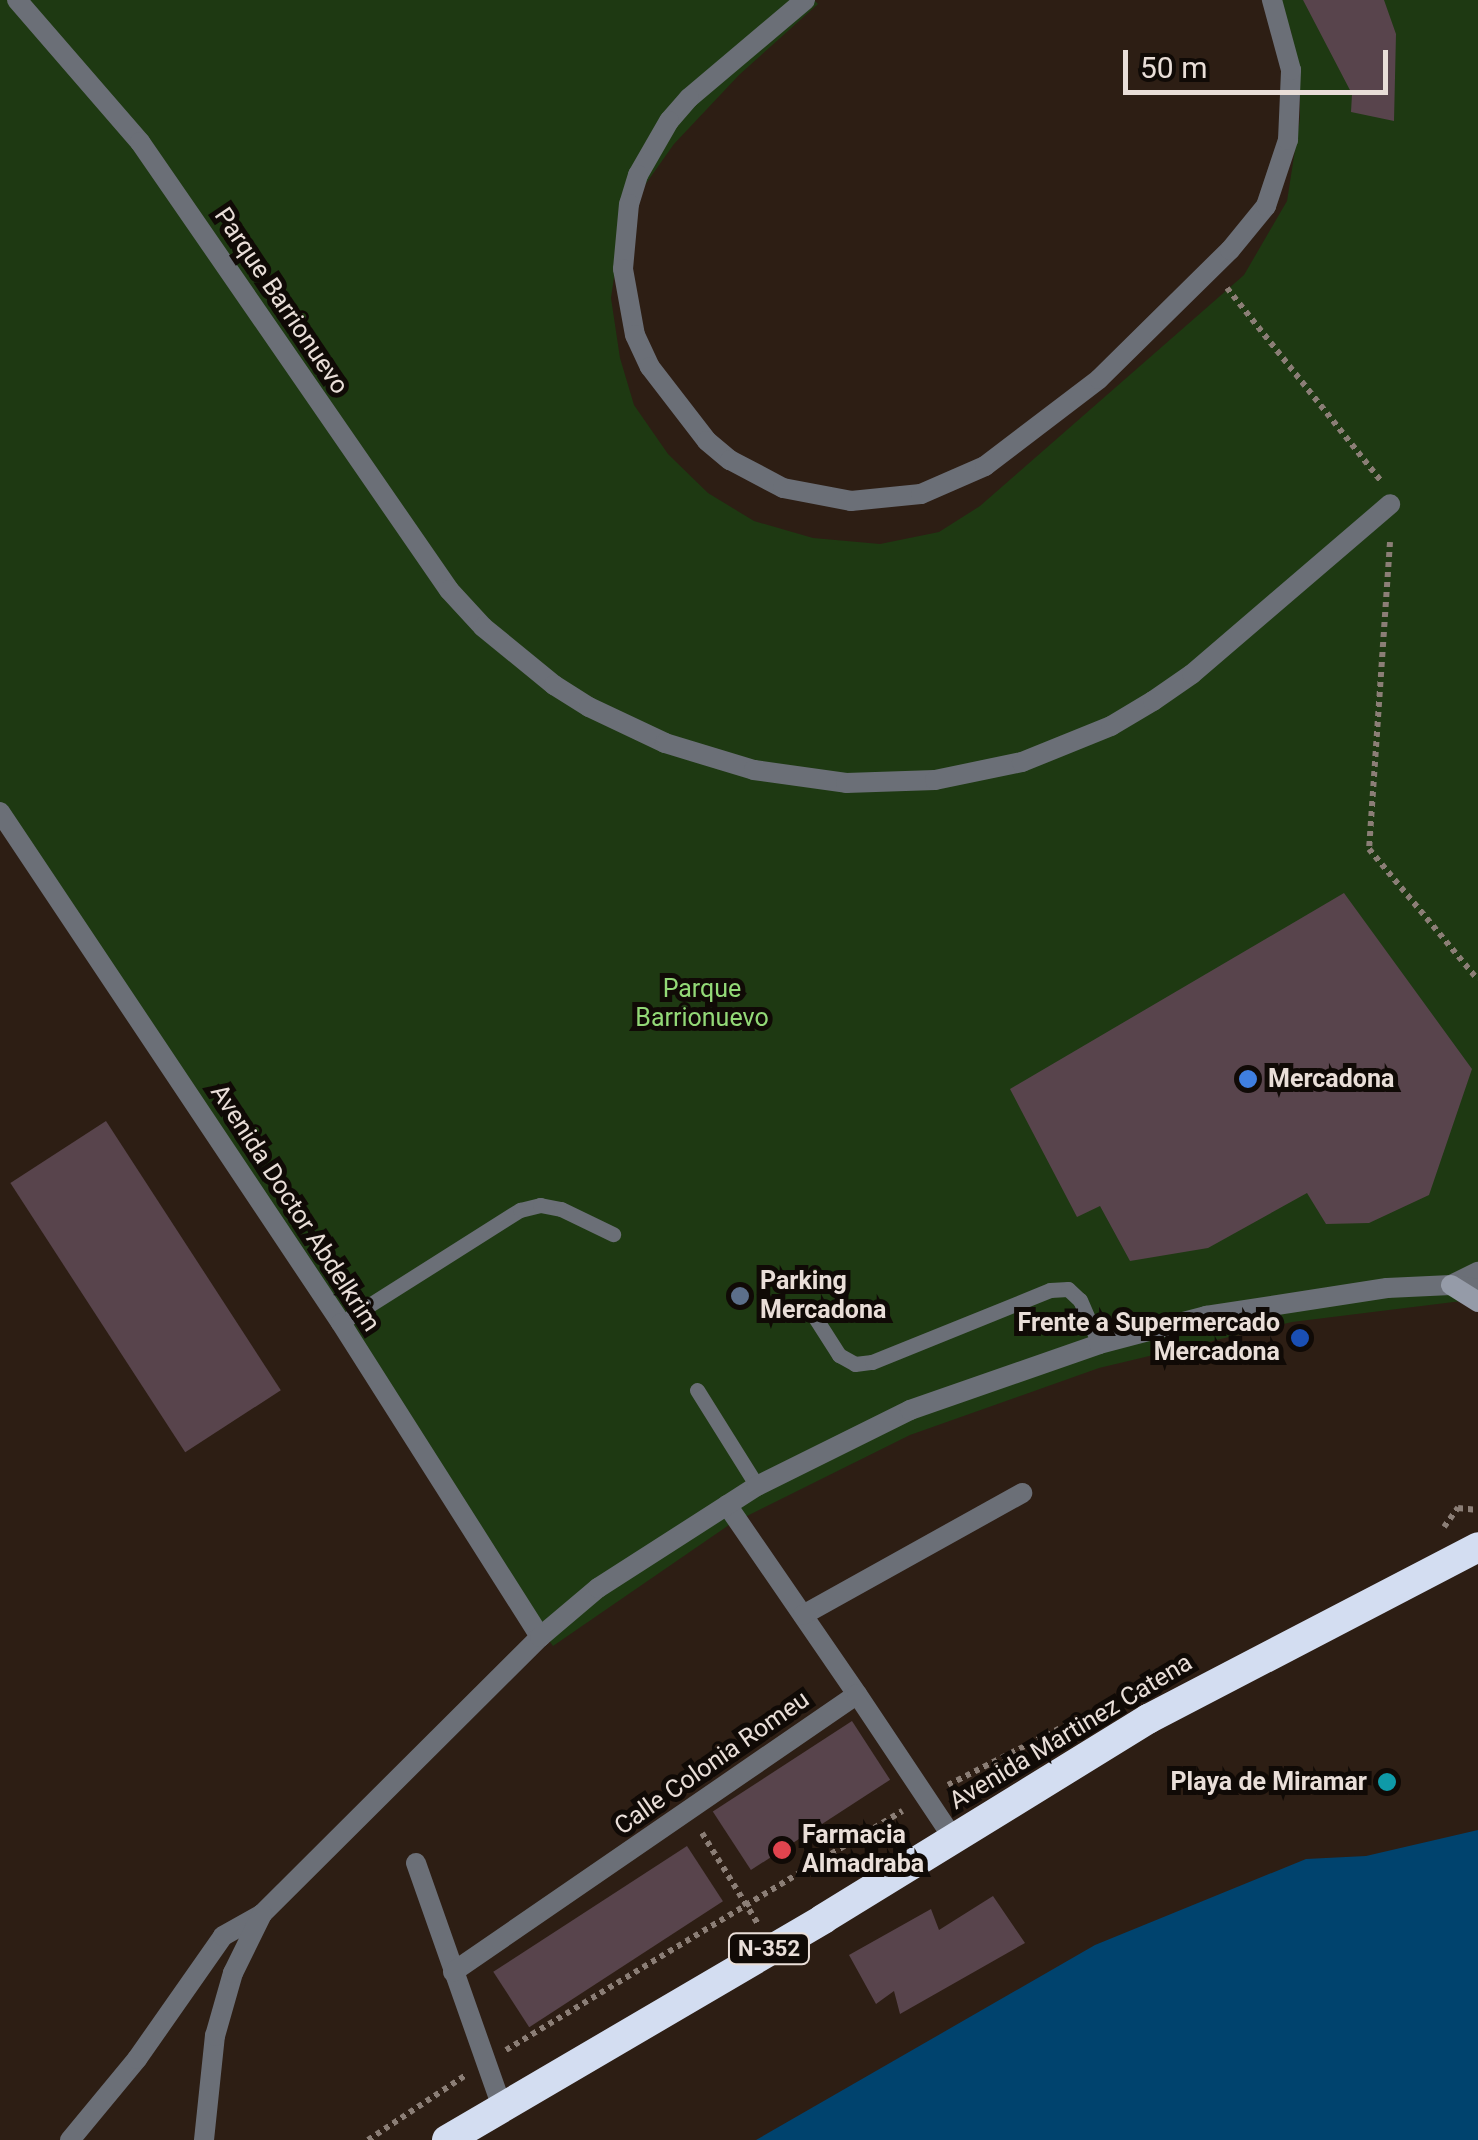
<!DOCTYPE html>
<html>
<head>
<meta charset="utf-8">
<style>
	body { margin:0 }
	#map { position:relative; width:1478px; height:2140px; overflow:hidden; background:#2d1e14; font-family:Roboto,sans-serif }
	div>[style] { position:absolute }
	.green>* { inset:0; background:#1e3912 }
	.water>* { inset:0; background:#00436e }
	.building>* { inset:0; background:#58444c; transform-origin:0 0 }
	.path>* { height:6px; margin-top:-3px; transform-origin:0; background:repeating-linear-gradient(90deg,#8b7e76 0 5px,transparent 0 10px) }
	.lane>* { height:15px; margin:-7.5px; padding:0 7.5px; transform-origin:7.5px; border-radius:7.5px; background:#6b6f77 }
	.street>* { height:20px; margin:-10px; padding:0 10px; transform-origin:10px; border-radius:10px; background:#6b6f77 }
	.secondary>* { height:20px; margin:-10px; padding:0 10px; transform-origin:10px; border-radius:10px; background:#959ba8 }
	.highway>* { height:30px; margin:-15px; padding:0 15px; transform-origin:15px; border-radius:15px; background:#d3ddf1 }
	.dots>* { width:28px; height:28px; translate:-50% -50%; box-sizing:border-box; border:5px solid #100a06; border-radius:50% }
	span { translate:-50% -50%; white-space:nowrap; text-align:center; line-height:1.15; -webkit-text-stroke:10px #100a06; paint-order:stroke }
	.shield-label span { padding:2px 8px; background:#100a06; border:2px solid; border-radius:8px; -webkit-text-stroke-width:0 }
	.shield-label { font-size:22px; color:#e9ded8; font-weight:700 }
	.street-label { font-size:25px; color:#e9ded8 }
	.park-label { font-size:25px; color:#93d977 }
	.poi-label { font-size:25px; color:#e9ded8; font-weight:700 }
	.left { translate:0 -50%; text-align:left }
	.right { translate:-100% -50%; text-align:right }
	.scale { position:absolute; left:1123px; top:50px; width:265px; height:45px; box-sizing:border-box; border:5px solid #e9ded8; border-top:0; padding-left:12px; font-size:30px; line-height:35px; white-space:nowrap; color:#e9ded8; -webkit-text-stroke:8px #100a06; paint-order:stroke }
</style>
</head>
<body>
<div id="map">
	<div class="green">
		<i style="clip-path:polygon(0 0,814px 0,818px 4px,739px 75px,674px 144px,635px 199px,618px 250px,611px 298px,620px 358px,634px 405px,668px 454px,708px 493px,754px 521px,813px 538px,880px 544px,939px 532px,980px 506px,1244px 275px,1287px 201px,1300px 118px,1300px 76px,1291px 31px,1277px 0,1478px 0,1478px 1299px,1292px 1322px,1099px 1368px,910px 1435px,729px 1525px,553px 1646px,463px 1522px,0 809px)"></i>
	</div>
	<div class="water">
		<i style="clip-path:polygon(1478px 1830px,1478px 2140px,756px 2140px,1095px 1945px,1306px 1859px,1366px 1856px)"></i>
	</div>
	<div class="building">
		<i style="clip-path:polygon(1303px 0,1384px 0,1396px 34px,1394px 121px,1351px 112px,1352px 94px)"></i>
		<i style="clip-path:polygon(1344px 893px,1472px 1069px,1429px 1195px,1369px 1223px,1326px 1224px,1307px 1193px,1208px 1248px,1130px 1261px,1100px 1206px,1077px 1217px,1010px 1089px)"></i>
		<i style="left:106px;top:1121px;width:321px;height:114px;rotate:57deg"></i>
		<i style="left:852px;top:1721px;width:70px;height:166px;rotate:57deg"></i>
		<i style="left:687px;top:1846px;width:66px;height:231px;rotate:57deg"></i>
		<i style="clip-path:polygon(993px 1896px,1025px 1943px,900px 2014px,894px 1991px,876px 2004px,849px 1955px,931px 1909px,939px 1930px)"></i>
	</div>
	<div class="path">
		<i style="left:1227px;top:288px;width:247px;rotate:51.4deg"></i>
		<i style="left:1390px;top:542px;width:308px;rotate:93.9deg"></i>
		<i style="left:1369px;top:849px;width:170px;rotate:50.2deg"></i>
		<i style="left:1444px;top:1527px;width:24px;rotate:-54deg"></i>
		<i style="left:1458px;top:1508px;width:20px;rotate:6deg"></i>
		<i style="left:948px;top:1785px;width:157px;rotate:-26.9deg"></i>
		<i style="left:702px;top:1833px;width:107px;rotate:58.4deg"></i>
		<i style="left:506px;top:2050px;width:463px;rotate:-31.1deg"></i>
		<i style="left:368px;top:2140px;width:118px;rotate:-33.6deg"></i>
	</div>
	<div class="lane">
		<i style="left:816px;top:1319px;width:43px;rotate:57.4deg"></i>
		<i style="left:839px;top:1355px;width:18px;rotate:29deg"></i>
		<i style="left:855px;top:1364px;width:17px;rotate:-7deg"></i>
		<i style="left:872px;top:1362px;width:192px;rotate:-22deg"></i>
		<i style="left:1050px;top:1290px;width:18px;rotate:-3deg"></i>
		<i style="left:1068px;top:1289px;width:16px;rotate:43deg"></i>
		<i style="left:1080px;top:1300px;width:48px;rotate:66.6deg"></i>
		<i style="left:341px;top:1323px;width:212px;rotate:-32.3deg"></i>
		<i style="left:520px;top:1210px;width:21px;rotate:-14deg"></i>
		<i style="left:540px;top:1205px;width:21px;rotate:11deg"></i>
		<i style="left:561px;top:1209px;width:58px;rotate:25.7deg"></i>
		<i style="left:697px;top:1390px;width:113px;rotate:58deg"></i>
	</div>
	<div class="street">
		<i style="left:17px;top:0;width:188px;rotate:49.1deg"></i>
		<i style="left:140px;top:142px;width:544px;rotate:55.4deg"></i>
		<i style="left:449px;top:590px;width:50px;rotate:47.4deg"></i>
		<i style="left:483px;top:627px;width:92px;rotate:39.2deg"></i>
		<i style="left:554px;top:685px;width:41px;rotate:32.2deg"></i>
		<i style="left:589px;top:707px;width:84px;rotate:25.3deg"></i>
		<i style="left:665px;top:743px;width:93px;rotate:16.9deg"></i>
		<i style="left:754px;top:770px;width:93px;rotate:8deg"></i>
		<i style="left:846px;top:783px;width:89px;rotate:-1.9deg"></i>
		<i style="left:935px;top:780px;width:89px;rotate:-11.7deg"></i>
		<i style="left:1022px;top:762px;width:96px;rotate:-22deg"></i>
		<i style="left:1111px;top:726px;width:49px;rotate:-30.8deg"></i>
		<i style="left:1153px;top:701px;width:47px;rotate:-34.7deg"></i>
		<i style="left:1192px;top:674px;width:261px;rotate:-40.6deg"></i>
		<i style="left:805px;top:0;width:152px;rotate:139.8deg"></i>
		<i style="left:689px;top:98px;width:30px;rotate:131deg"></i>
		<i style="left:669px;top:121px;width:62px;rotate:119.9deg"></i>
		<i style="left:638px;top:175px;width:30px;rotate:107deg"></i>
		<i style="left:629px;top:204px;width:65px;rotate:95.3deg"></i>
		<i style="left:623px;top:269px;width:67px;rotate:79.7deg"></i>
		<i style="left:635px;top:335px;width:35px;rotate:65deg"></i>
		<i style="left:650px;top:367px;width:93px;rotate:52.4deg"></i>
		<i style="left:707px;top:441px;width:30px;rotate:40deg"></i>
		<i style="left:730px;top:460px;width:60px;rotate:27.8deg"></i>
		<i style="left:783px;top:488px;width:69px;rotate:10.8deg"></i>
		<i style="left:851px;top:501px;width:70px;rotate:-5.7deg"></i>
		<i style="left:921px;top:494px;width:70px;rotate:-23.6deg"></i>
		<i style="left:985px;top:466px;width:143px;rotate:-37.3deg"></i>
		<i style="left:1099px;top:379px;width:184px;rotate:-44.6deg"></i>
		<i style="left:1230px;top:250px;width:57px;rotate:-50.7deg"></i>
		<i style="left:1266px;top:206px;width:70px;rotate:-71.6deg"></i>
		<i style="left:1288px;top:140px;width:70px;rotate:-87.5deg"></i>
		<i style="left:1291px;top:70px;width:73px;rotate:-105.2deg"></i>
		<i style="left:0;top:812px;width:614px;rotate:56.28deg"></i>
		<i style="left:341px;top:1323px;width:372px;rotate:57.6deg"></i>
		<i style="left:1451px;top:1285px;width:30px;rotate:-26deg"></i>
		<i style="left:727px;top:1505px;width:229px;rotate:55.5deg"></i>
		<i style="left:803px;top:1615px;width:251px;rotate:-29.1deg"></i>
		<i style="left:416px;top:1863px;width:259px;rotate:70.6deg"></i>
		<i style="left:453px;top:1972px;width:490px;rotate:-34.5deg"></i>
		<i style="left:857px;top:1694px;width:173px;rotate:56.3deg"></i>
		<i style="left:70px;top:2140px;width:105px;rotate:-50.4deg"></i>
		<i style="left:137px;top:2059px;width:150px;rotate:-55deg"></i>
		<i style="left:223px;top:1936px;width:45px;rotate:-29.4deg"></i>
		<i style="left:262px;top:1914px;width:392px;rotate:-44.9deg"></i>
		<i style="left:540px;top:1637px;width:76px;rotate:-40.2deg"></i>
		<i style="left:598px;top:1588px;width:189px;rotate:-32.7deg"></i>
		<i style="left:757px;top:1486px;width:171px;rotate:-26.4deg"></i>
		<i style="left:910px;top:1410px;width:200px;rotate:-19.2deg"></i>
		<i style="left:1099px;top:1344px;width:111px;rotate:-14.7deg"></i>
		<i style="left:1206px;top:1316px;width:183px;rotate:-8.8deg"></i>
		<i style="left:1387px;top:1288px;width:64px;rotate:-2.7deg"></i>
		<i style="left:1451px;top:1285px;width:27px;rotate:8deg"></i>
		<i style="left:204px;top:2140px;width:105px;rotate:-84deg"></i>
		<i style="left:215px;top:2036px;width:66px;rotate:-74.1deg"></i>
		<i style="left:233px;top:1973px;width:66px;rotate:-63.8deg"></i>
	</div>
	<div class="secondary">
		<i style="left:1451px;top:1285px;width:32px;rotate:32deg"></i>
	</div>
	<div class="highway">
		<i style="left:447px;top:2140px;width:436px;rotate:-30.4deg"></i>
		<i style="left:823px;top:1919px;width:382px;rotate:-31.6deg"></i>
		<i style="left:1148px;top:1719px;width:372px;rotate:-27.5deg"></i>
	</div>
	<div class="dots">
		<i style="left:1248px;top:1079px;background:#3f7fe0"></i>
		<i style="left:740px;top:1296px;background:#5c6f8a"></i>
		<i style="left:1300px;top:1338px;background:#1a4fb4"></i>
		<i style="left:1387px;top:1782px;background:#0f9aa8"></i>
		<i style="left:782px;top:1850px;background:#e0444e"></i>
	</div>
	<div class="shield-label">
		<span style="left:769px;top:1949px">N-352</span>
	</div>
	<div class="street-label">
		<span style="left:281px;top:301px;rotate:56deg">Parque Barrionuevo</span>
		<span style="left:295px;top:1208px;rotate:57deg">Avenida Doctor Abdelkrim</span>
		<span style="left:1071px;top:1732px;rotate:-31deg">Avenida Martinez Catena</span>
		<span style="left:712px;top:1763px;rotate:-35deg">Calle Colonia Romeu</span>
	</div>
	<div class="park-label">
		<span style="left:702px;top:1004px">Parque<br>Barrionuevo</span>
	</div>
	<div class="poi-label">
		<span class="left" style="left:1268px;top:1079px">Mercadona</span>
		<span class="left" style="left:760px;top:1296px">Parking<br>Mercadona</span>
		<span class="right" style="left:1280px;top:1338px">Frente a Supermercado<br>Mercadona</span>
		<span class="right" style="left:1367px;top:1782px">Playa de Miramar</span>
		<span class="left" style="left:802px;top:1850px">Farmacia<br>Almadraba</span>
	</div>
	<div class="scale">50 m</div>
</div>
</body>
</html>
